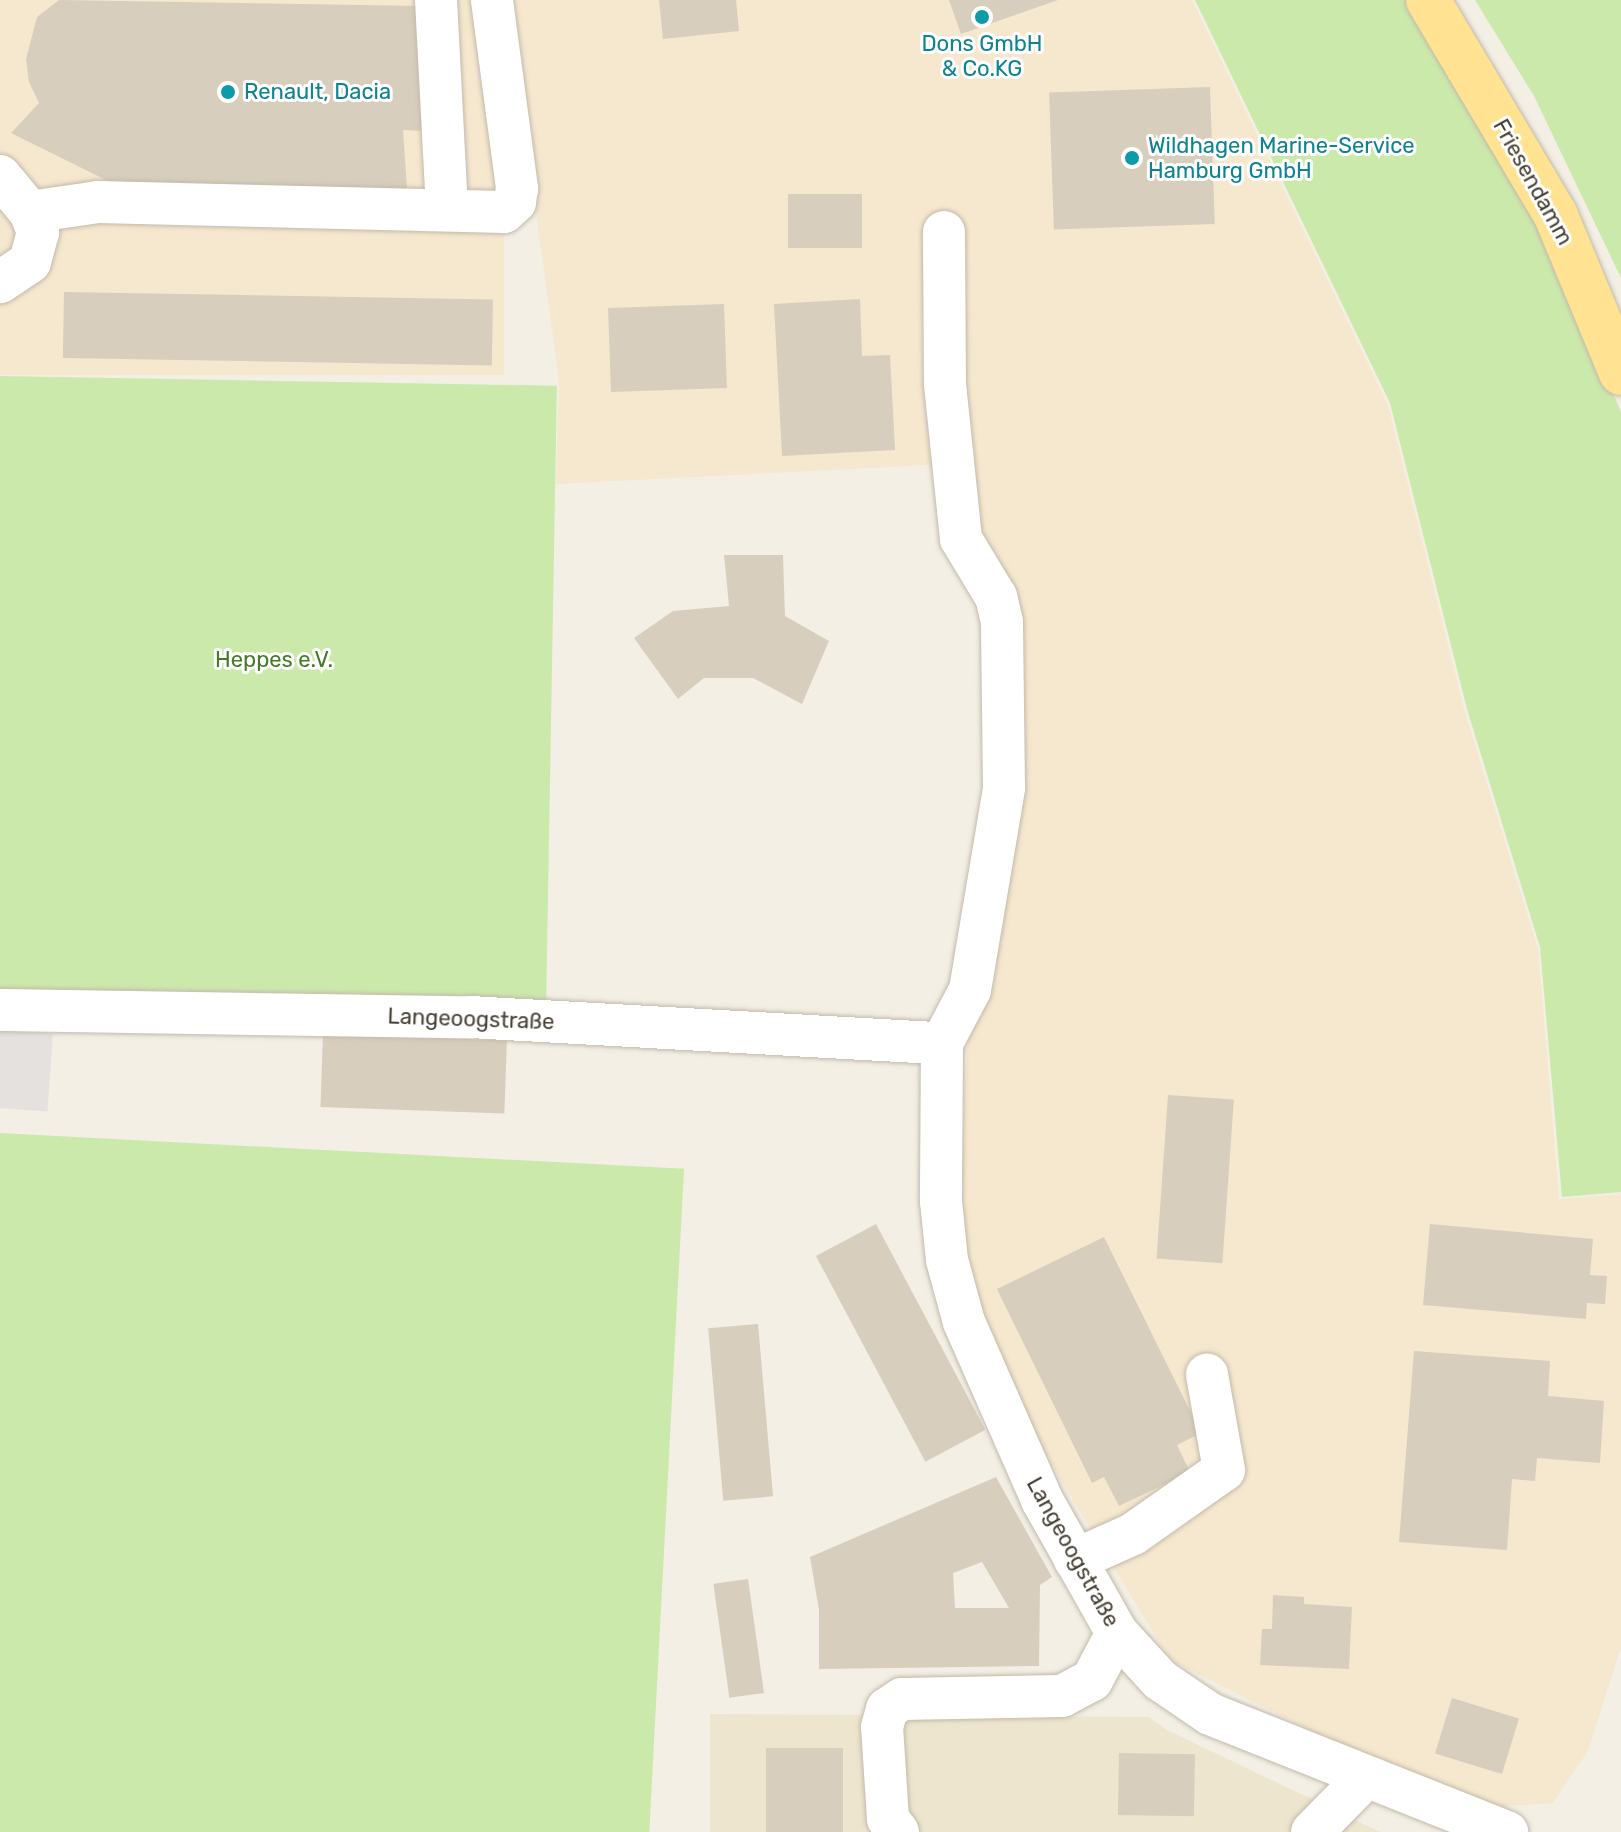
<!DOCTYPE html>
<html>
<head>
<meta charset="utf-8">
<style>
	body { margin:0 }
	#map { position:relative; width:1621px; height:1832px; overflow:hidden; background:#f3efe5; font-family:Rubik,sans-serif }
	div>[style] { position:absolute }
	.commercial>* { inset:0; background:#f6e7cf; transform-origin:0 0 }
	.education>* { inset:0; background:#ede5ce }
	.green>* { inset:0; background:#cce9ac; transform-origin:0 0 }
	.parking>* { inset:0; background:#e4e1de; transform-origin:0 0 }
	.building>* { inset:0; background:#d8cebd; transform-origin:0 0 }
	.roads { filter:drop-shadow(0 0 2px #c2baaa) drop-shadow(0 0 2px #c2baaa) }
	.minor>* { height:42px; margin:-21px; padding:0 21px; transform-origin:21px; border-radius:21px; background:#fff }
	.major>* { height:44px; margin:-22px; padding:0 22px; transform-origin:22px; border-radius:22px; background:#ffe392 }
	.dots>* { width:22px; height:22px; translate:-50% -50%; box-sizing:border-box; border:4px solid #fff; border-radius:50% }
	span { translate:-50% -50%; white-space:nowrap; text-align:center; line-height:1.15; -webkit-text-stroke:6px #fff; paint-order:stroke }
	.culture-label { font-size:22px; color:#0d838f }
	.left { translate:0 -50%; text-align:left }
	.street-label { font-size:22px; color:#464034 }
	.park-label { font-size:22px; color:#437a26 }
</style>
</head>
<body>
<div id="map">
	<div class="commercial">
		<i style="left:0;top:0;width:504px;height:375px"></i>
		<i style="clip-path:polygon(507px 0,1192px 0,1388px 405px,1464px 709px,1538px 949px,1559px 1199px,1621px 1194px,1621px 1647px,1588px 1751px,1553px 1803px,1493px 1807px,1317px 1734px,1170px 1660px,1033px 1434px,993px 1344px,957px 1234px,968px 1039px,999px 887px,1002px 793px,972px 534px,929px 465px,556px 484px,559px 381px)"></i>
	</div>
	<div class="education">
		<i style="clip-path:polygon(710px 1714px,1149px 1717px,1167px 1730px,1380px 1832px,710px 1832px)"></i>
	</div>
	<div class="green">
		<i style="clip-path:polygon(1195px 0,1413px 0,1542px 221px,1621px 412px,1621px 1192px,1562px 1197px,1540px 947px,1467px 709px,1390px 403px)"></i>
		<i style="clip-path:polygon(1475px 0,1621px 0,1621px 278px,1534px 96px)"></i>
		<i style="left:0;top:376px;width:557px;height:630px;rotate:1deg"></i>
		<i style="left:0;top:1133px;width:685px;height:699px;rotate:3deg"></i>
	</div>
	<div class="parking">
		<i style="left:0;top:1030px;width:53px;height:78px;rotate:4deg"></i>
	</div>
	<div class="building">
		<i style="clip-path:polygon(59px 0,421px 6px,424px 131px,403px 130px,407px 189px,118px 186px,11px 133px,39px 103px,29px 82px,26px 59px,37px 17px)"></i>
		<i style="clip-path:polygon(659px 0,736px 0,739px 31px,663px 39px)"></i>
		<i style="clip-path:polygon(949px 0,1058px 0,961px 34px)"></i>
		<i style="left:1210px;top:87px;width:137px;height:161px;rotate:88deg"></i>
		<i style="left:788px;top:194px;width:74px;height:54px"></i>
		<i style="left:64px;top:292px;width:429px;height:66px;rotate:1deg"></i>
		<i style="clip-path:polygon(860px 299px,862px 356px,890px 355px,895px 450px,782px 456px,774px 304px)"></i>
		<i style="left:724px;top:304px;width:84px;height:116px;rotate:88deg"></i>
		<i style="clip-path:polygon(724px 555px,783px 555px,785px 616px,829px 641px,802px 704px,753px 678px,704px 678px,678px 699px,634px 638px,673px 611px,729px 606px)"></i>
		<i style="left:323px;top:1034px;width:184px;height:73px;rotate:2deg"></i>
		<i style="left:1168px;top:1095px;width:66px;height:164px;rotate:4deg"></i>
		<i style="left:876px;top:1224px;width:233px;height:68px;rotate:62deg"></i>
		<i style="clip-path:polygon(1430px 1224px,1593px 1239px,1590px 1275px,1607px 1276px,1605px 1304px,1587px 1303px,1586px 1319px,1423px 1305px)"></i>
		<i style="clip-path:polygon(1104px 1237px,1201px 1433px,1177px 1445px,1190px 1472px,1119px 1506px,1104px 1477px,1092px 1483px,997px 1289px)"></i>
		<i style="left:758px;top:1324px;width:173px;height:50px;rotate:85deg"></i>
		<i style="clip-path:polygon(1414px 1351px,1550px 1361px,1548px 1396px,1604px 1401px,1600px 1463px,1537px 1458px,1535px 1481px,1512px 1479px,1507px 1550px,1399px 1542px)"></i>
		<i style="clip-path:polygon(evenodd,996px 1477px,1052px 1577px,1040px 1585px,1039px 1666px,819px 1669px,819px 1610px,810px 1557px,996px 1477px,982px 1562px,1009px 1608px,955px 1608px,953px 1573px,982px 1562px)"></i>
		<i style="left:748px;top:1579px;width:115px;height:35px;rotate:82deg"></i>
		<i style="clip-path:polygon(1273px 1595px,1304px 1597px,1304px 1604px,1352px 1607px,1349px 1669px,1260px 1665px,1262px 1629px,1272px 1629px)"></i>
		<i style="left:1452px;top:1698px;width:70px;height:58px;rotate:17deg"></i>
		<i style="left:766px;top:1748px;width:77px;height:84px"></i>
		<i style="left:1119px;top:1753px;width:76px;height:62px;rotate:1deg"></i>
	</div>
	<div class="roads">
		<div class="minor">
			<i style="left:436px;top:0;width:210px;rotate:87deg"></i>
			<i style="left:0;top:176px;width:47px;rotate:50.2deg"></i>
			<i style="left:30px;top:212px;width:22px;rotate:68deg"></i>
			<i style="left:38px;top:232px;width:31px;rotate:105deg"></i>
			<i style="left:30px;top:262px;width:36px;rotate:146deg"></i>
			<i style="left:30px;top:212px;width:69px;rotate:-8.4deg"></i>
			<i style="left:98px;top:202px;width:406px;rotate:1.4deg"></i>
			<i style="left:504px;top:212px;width:15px;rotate:-42deg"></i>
			<i style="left:515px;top:202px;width:14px;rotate:-82deg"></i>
			<i style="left:517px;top:188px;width:190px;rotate:-97.6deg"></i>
			<i style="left:0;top:1010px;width:470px;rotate:0.9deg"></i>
			<i style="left:470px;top:1017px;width:473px;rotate:3.2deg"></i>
			<i style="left:942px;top:1043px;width:158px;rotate:90.4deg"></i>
			<i style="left:941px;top:1201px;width:59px;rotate:84.2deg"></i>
			<i style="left:947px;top:1260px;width:64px;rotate:74.7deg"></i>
			<i style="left:964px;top:1322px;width:194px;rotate:66.3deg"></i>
			<i style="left:1042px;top:1500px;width:153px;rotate:60.6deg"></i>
			<i style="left:1117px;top:1633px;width:64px;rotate:47.5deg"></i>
			<i style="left:1160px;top:1680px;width:60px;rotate:34.2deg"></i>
			<i style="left:1210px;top:1714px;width:320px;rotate:21.7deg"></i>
			<i style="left:942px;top:1043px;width:60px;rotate:-62.2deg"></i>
			<i style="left:970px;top:990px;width:205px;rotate:-80.4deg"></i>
			<i style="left:1004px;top:788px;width:166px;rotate:-90.7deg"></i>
			<i style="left:1002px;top:622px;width:26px;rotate:-103deg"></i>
			<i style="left:996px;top:597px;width:68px;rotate:-121.1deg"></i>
			<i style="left:961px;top:539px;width:157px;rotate:-95.9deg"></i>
			<i style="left:945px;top:383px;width:151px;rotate:-90.4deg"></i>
			<i style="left:1075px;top:1560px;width:64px;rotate:-24.1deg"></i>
			<i style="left:1133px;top:1534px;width:111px;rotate:-35.1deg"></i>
			<i style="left:1224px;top:1470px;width:97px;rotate:-100.1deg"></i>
			<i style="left:898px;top:1832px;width:16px;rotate:-128deg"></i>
			<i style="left:888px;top:1819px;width:92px;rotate:-93.7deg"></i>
			<i style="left:882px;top:1727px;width:19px;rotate:-74deg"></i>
			<i style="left:887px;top:1709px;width:18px;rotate:-34deg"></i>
			<i style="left:902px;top:1699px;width:160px;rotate:-1.1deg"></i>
			<i style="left:1062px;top:1696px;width:34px;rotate:-28deg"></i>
			<i style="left:1092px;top:1680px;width:53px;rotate:-62deg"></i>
			<i style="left:1312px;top:1832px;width:76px;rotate:-45.5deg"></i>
		</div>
		<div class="major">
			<i style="left:1428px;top:0;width:251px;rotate:59.3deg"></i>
			<i style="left:1556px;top:216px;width:170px;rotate:67.5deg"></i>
		</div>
	</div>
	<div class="dots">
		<i style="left:982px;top:17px;background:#0f9aa8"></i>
		<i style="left:228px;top:92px;background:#0f9aa8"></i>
		<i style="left:1132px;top:158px;background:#0f9aa8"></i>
	</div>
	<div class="culture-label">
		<span style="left:982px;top:56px">Dons GmbH<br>&amp; Co.KG</span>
		<span class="left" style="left:244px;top:92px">Renault, Dacia</span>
		<span class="left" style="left:1148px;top:158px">Wildhagen Marine-Service<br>Hamburg GmbH</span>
	</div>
	<div class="street-label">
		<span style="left:1533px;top:182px;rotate:61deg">Friesendamm</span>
		<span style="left:471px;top:1019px;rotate:2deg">Langeoogstraße</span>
		<span style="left:1073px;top:1552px;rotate:61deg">Langeoogstraße</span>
	</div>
	<div class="park-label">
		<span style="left:274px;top:660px">Heppes e.V.</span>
	</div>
</div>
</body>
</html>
